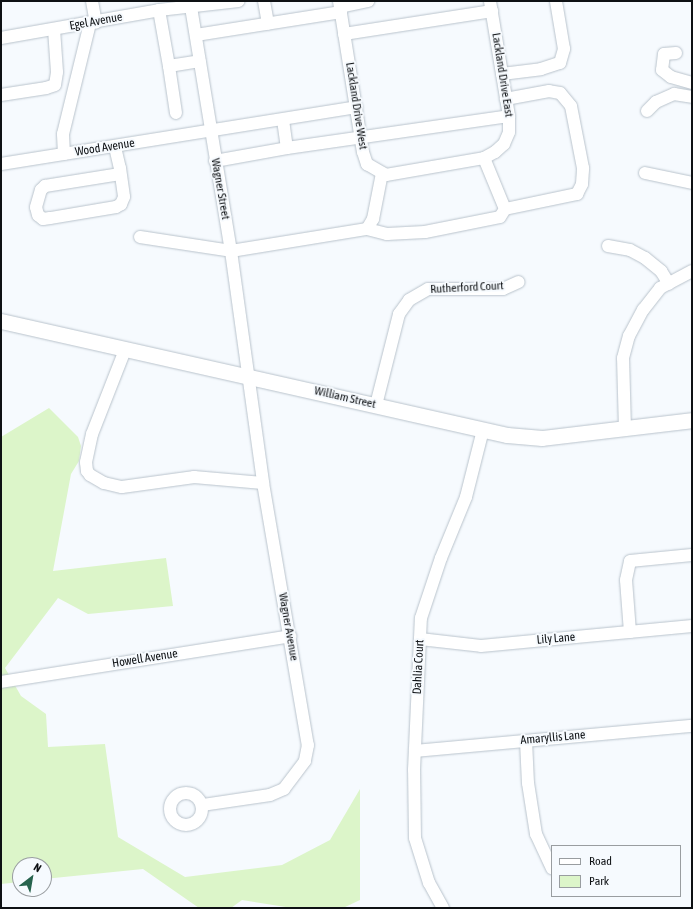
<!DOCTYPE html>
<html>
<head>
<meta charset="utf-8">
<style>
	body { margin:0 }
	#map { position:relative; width:693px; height:909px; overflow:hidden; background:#f6fafe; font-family:"Asap Condensed",sans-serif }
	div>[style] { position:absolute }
	.green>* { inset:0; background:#dcf5c9 }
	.roads { filter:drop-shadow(0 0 1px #b9c3cc) drop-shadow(0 0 1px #b9c3cc) }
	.minor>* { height:12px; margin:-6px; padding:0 6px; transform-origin:6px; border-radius:6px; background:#fff }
	.minor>.ring { margin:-6px; padding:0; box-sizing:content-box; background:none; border:12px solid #fff; border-radius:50% }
	.major>* { height:15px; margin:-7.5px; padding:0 7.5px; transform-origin:7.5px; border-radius:7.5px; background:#fff }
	span { translate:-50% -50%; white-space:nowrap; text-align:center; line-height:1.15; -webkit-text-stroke:4px #f6fafe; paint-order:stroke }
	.street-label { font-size:12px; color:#0e1114 }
	.frame { position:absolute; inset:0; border:2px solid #0e1114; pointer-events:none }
	.legend { position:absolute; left:551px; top:845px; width:130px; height:52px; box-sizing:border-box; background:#f6fafe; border:1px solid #999da0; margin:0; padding:5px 7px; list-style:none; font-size:12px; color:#0e1114 }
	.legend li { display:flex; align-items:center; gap:8px; height:20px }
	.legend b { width:20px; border:1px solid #999da0 }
	.north { position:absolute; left:12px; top:857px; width:40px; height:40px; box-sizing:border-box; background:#f6fafe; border:1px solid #999da0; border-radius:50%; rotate:31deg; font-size:11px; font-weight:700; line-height:16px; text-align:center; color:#0e1114 }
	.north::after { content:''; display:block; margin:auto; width:14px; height:18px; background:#27634d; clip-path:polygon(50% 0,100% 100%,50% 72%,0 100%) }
</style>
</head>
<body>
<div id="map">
	<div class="green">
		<i style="clip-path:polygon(49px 408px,78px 437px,81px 446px,79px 461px,71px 474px,53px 571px,166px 558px,173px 606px,88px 614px,58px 598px,5px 668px,21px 696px,46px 714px,48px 747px,105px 744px,118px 837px,185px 877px,282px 865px,330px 840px,360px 789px,360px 900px,343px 908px,292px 908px,242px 900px,231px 908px,199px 908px,143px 869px,44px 879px,44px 865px,20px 865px,20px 882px,1px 884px,1px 437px)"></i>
	</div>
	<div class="roads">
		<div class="minor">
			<i style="left:92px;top:1px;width:22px;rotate:80deg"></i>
			<i style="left:190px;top:1px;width:253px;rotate:80.7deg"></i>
			<i style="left:231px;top:251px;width:234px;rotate:82.1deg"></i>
			<i style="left:263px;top:483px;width:266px;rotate:80.3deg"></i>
			<i style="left:308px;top:745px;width:16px;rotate:101deg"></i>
			<i style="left:305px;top:761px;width:35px;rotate:127deg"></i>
			<i style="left:284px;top:789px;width:15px;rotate:157deg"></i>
			<i style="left:270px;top:795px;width:69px;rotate:171.6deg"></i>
			<i style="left:264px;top:1px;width:23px;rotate:80deg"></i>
			<i style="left:339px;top:1px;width:153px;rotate:81deg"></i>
			<i style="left:363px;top:152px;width:13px;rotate:72deg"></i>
			<i style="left:367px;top:164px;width:22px;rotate:30deg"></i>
			<i style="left:386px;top:175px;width:99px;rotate:-9.8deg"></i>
			<i style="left:484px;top:158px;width:13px;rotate:-29deg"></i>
			<i style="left:495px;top:152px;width:12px;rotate:-42deg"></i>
			<i style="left:504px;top:144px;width:13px;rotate:-67deg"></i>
			<i style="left:509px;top:132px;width:16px;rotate:-90deg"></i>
			<i style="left:509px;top:116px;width:117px;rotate:-99.4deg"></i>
			<i style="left:340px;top:7px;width:29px;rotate:-12deg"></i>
			<i style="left:159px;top:10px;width:57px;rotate:79.9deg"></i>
			<i style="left:344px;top:34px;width:150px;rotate:-8.8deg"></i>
			<i style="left:196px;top:35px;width:147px;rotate:-9deg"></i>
			<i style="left:1px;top:38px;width:160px;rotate:-10deg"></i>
			<i style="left:159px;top:10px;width:80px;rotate:-6.5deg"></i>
			<i style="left:676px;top:53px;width:12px;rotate:175deg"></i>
			<i style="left:664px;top:54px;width:16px;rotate:97deg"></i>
			<i style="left:662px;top:70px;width:11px;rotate:38deg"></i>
			<i style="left:671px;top:77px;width:22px;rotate:16deg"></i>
			<i style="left:502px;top:74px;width:39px;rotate:-7deg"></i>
			<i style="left:541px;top:69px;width:20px;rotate:-18deg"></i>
			<i style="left:560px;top:63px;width:15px;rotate:-74deg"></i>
			<i style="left:564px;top:49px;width:49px;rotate:-99.5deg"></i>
			<i style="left:1px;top:95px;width:46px;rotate:-8.8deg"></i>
			<i style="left:46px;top:88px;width:9px;rotate:-18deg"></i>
			<i style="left:55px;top:85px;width:13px;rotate:-81deg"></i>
			<i style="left:57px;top:72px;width:43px;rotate:-94deg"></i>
			<i style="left:647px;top:111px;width:13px;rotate:-45deg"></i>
			<i style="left:656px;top:102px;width:20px;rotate:-24deg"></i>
			<i style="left:674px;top:94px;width:18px;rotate:9deg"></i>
			<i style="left:176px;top:113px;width:48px;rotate:-98.5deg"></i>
			<i style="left:169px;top:66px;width:31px;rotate:-9deg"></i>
			<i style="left:283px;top:120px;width:28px;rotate:82deg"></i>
			<i style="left:115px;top:147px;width:22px;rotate:77deg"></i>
			<i style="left:120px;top:168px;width:29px;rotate:82deg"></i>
			<i style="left:124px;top:197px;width:8px;rotate:113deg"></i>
			<i style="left:121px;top:204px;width:6px;rotate:149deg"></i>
			<i style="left:116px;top:207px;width:67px;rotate:170.5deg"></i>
			<i style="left:50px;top:218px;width:7px;rotate:172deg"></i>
			<i style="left:43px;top:219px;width:6px;rotate:-141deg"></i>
			<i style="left:38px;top:215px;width:8px;rotate:-104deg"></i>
			<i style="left:36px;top:207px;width:18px;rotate:-74deg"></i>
			<i style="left:41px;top:190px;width:6px;rotate:-45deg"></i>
			<i style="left:45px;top:186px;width:76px;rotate:-9.1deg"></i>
			<i style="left:64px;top:154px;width:20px;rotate:-93deg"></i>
			<i style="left:63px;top:134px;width:114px;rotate:-76.3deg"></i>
			<i style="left:215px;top:161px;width:73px;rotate:-10.2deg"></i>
			<i style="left:287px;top:148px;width:224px;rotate:-8.2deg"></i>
			<i style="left:1px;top:164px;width:360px;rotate:-9.1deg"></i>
			<i style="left:645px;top:173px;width:48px;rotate:12deg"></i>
			<i style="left:505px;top:209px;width:74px;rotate:-11.8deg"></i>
			<i style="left:577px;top:194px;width:11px;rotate:-63deg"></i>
			<i style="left:582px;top:184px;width:16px;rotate:-86deg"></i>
			<i style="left:583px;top:168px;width:63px;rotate:-101deg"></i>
			<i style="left:571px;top:106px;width:17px;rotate:-130deg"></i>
			<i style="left:560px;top:93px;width:11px;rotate:-170deg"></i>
			<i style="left:549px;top:91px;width:44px;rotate:169.5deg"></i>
			<i style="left:367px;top:229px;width:21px;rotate:14deg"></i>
			<i style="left:387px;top:234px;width:38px;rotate:-3deg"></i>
			<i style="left:425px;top:232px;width:76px;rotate:-11.3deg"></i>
			<i style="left:500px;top:217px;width:9px;rotate:-58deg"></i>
			<i style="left:505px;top:209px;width:55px;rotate:-112.4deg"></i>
			<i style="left:140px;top:237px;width:92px;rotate:8.7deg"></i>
			<i style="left:231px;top:251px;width:138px;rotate:-9.2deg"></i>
			<i style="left:367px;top:229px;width:12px;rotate:-59deg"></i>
			<i style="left:373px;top:219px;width:47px;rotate:-78.9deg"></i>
			<i style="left:608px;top:246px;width:22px;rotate:10deg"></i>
			<i style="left:630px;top:250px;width:17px;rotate:28deg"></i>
			<i style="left:645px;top:258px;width:21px;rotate:39deg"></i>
			<i style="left:661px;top:271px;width:15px;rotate:58deg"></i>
			<i style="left:125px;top:350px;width:90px;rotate:111.4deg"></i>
			<i style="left:92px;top:434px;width:29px;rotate:102deg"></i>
			<i style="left:86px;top:462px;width:9px;rotate:84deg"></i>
			<i style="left:87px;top:471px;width:5px;rotate:53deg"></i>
			<i style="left:90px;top:475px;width:16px;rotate:30deg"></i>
			<i style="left:104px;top:483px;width:18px;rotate:13deg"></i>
			<i style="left:122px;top:487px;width:73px;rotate:-7.9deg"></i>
			<i style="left:194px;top:477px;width:69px;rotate:5deg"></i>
			<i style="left:376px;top:405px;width:94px;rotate:-75.8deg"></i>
			<i style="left:399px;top:314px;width:17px;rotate:-54deg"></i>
			<i style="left:409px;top:300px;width:22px;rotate:-30deg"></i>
			<i style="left:428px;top:289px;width:75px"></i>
			<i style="left:503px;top:289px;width:17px;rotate:-24deg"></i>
			<i style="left:625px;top:429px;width:71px;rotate:-91.6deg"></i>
			<i style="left:623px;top:358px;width:23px;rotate:-75deg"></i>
			<i style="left:629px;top:336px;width:30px;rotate:-62deg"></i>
			<i style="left:643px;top:310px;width:28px;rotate:-52deg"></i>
			<i style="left:660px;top:288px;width:36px;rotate:-28deg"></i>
			<i style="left:630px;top:632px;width:52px;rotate:-94.4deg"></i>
			<i style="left:626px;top:580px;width:19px;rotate:-78deg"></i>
			<i style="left:630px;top:561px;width:62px;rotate:-5.5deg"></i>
			<i style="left:420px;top:639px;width:61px;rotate:6.5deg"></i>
			<i style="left:481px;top:646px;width:212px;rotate:-5.4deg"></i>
			<i style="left:1px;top:682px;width:293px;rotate:-9deg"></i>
			<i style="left:526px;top:741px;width:42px;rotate:87.3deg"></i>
			<i style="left:528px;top:783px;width:52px;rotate:81.1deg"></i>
			<i style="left:536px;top:834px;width:38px;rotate:65deg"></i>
			<i style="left:415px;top:751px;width:278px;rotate:-5.2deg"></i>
			<i class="ring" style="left:170px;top:793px;width:20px;height:20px"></i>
			<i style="left:443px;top:908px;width:29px;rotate:-119deg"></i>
			<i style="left:429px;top:883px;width:47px;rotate:-107.3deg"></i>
			<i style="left:415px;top:838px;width:68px;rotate:-90.8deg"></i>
			<i style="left:414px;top:770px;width:152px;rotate:-87.4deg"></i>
			<i style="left:421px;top:618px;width:63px;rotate:-71.6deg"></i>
			<i style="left:441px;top:558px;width:66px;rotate:-67.7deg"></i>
			<i style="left:466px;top:497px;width:69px;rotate:-75.8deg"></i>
		</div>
		<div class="major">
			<i style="left:1px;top:321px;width:519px;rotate:12.7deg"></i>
			<i style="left:507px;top:435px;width:35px;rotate:5deg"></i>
			<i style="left:542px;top:438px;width:151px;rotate:-6.8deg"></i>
		</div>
	</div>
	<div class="street-label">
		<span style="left:96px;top:22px;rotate:-10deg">Egel Avenue</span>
		<span style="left:502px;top:75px;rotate:81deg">Lackland Drive East</span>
		<span style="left:356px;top:106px;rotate:81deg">Lackland Drive West</span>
		<span style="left:105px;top:148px;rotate:-9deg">Wood Avenue</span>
		<span style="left:220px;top:189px;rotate:80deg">Wagner Street</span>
		<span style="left:467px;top:288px;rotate:-3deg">Rutherford Court</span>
		<span style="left:345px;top:398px;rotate:13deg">William Street</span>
		<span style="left:288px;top:627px;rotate:80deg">Wagner Avenue</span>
		<span style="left:556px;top:639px;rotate:-5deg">Lily Lane</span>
		<span style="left:145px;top:659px;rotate:-9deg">Howell Avenue</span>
		<span style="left:419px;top:667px;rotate:-87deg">Dahlia Court</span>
		<span style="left:553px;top:738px;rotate:-5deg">Amaryllis Lane</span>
	</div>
	<div class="frame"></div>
	<ul class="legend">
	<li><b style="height:5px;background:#fff"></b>Road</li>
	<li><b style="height:11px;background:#dcf5c9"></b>Park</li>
	</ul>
	<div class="north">N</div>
</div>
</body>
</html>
